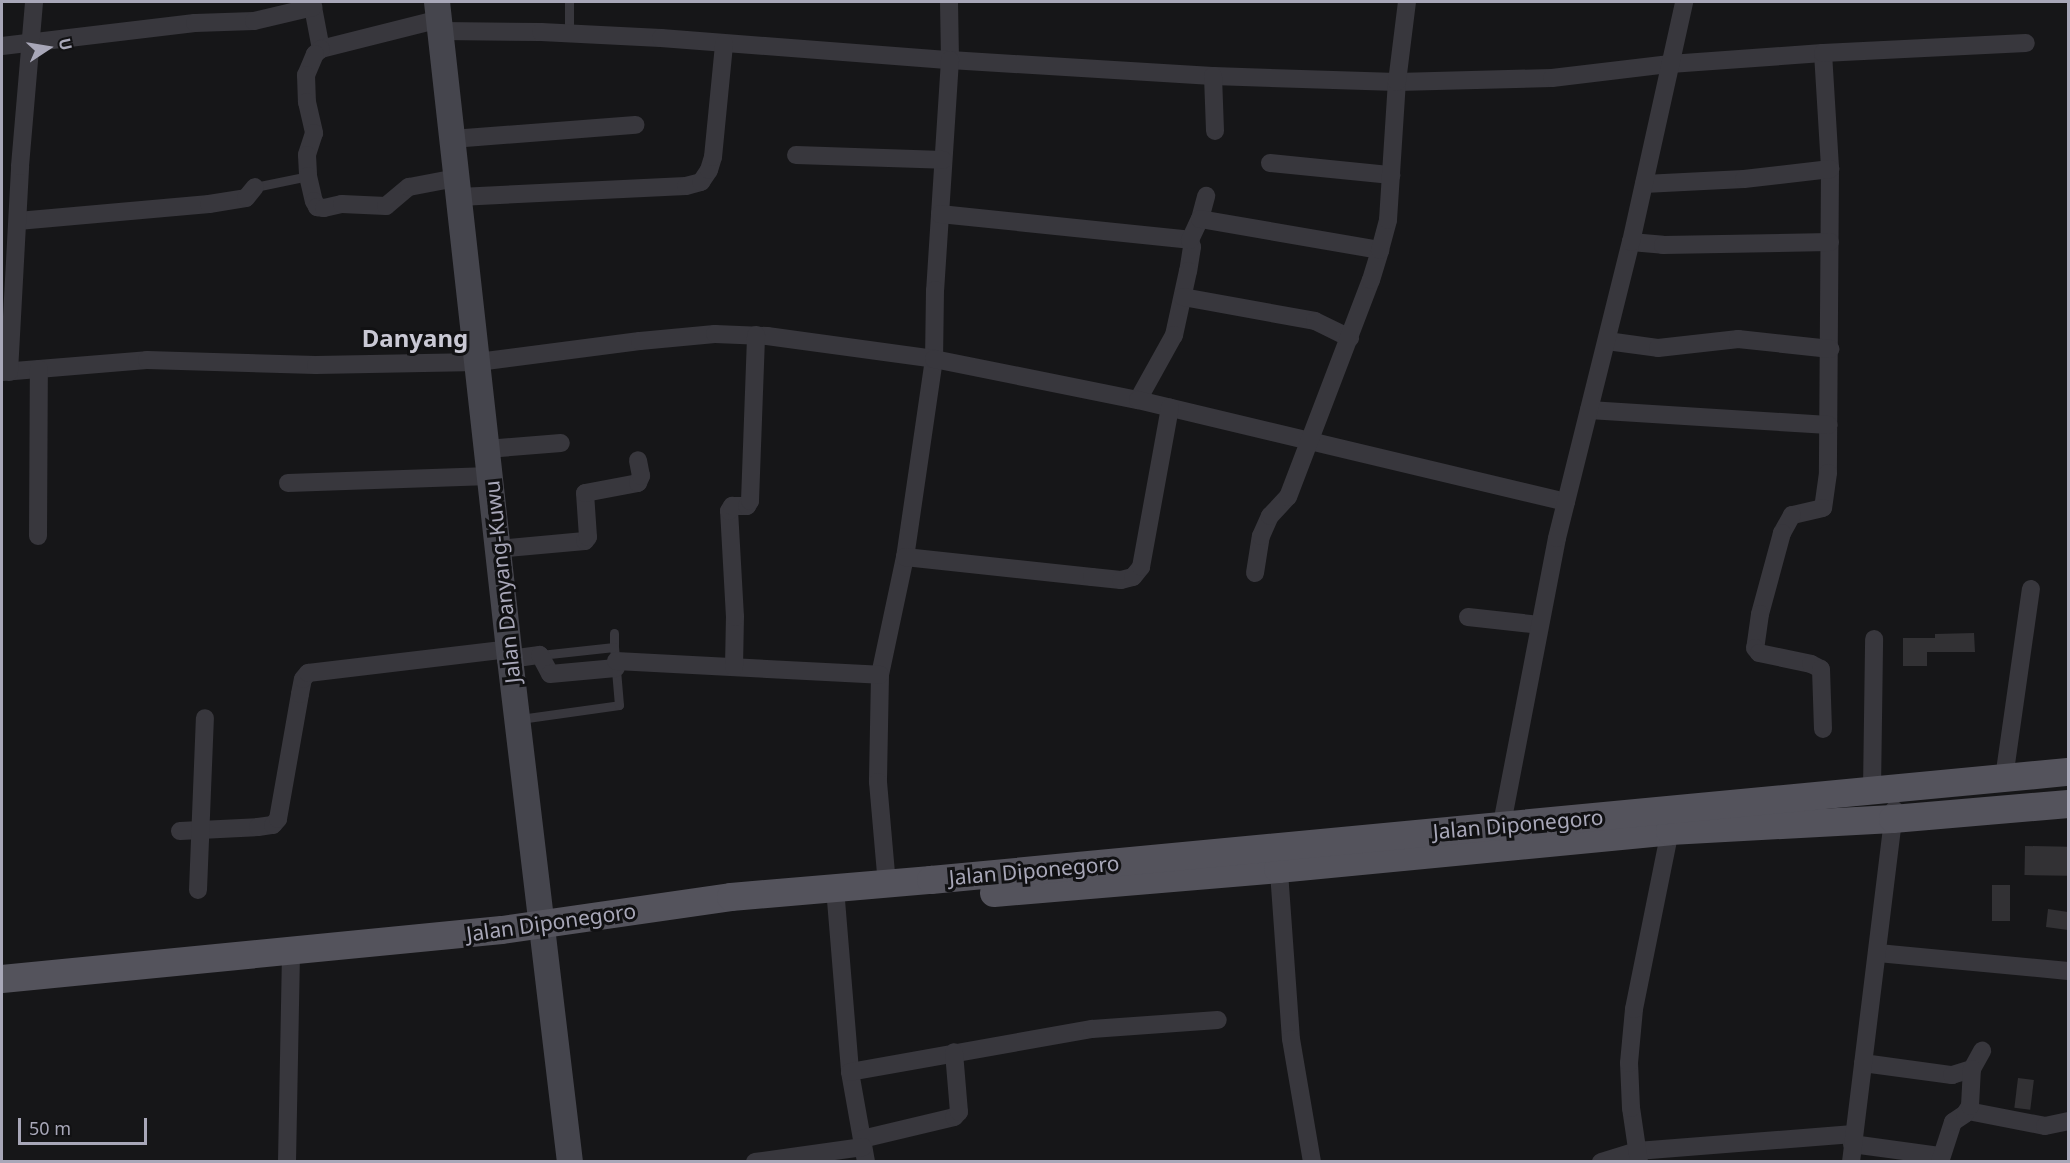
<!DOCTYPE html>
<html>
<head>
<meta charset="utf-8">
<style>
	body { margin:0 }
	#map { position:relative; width:2070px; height:1163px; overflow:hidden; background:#161618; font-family:"Noto Sans",sans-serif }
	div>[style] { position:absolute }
	.building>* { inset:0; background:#323134; transform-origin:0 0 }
	.lane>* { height:9px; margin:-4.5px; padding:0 4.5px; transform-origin:4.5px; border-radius:4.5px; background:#38373d }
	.street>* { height:18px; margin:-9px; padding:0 9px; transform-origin:9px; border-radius:9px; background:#38373d }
	.secondary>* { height:26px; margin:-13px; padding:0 13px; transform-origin:13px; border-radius:13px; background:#45454d }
	.primary>* { height:28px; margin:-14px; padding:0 14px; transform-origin:14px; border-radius:14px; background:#54535c }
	span { translate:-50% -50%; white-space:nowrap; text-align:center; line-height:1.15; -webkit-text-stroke:6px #111113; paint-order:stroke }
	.street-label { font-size:21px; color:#a8a7b8 }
	.quarter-label { font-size:24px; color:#c9c8d4; font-weight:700 }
	.frame { position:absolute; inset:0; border:3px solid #a8a7b8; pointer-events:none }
	.north { position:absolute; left:18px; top:18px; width:60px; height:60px; -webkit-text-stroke:4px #111113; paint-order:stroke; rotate:78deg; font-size:16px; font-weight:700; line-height:24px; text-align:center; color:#a8a7b8 }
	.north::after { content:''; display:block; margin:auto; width:21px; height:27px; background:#a8a7b8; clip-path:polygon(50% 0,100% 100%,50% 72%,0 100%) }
	.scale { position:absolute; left:18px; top:1118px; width:129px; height:27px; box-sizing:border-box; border:3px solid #a8a7b8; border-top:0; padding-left:8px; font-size:18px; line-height:21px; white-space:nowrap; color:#a8a7b8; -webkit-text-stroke:4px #111113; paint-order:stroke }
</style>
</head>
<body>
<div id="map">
	<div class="building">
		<i style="clip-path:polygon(1974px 633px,1975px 652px,1927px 652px,1927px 666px,1903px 666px,1903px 638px,1935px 638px,1935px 634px)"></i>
		<i style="left:2025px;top:846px;width:43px;height:29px;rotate:1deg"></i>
		<i style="left:1992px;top:885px;width:18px;height:36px"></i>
		<i style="clip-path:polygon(2048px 909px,2068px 912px,2068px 930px,2046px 927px)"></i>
		<i style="left:2018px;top:1078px;width:16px;height:30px;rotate:7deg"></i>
	</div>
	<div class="lane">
		<i style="left:569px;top:2px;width:32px;rotate:90deg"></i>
		<i style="left:255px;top:187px;width:54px;rotate:-11.7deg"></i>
		<i style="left:614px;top:633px;width:14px;rotate:90deg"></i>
		<i style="left:520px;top:719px;width:100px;rotate:-8deg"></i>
		<i style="left:619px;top:705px;width:58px;rotate:-94.9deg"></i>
		<i style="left:614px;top:647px;width:74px;rotate:173.8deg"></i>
	</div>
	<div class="street">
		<i style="left:312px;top:2px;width:48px;rotate:79.2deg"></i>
		<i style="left:949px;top:2px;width:58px;rotate:89deg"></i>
		<i style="left:950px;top:60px;width:263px;rotate:3.5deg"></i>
		<i style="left:1213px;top:76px;width:184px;rotate:1.9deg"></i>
		<i style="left:1397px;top:82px;width:155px;rotate:-1.5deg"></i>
		<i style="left:1552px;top:78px;width:119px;rotate:-6.8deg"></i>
		<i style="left:1670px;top:64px;width:153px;rotate:-4.1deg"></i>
		<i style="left:1823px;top:53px;width:116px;rotate:86.5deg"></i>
		<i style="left:1830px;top:169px;width:304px;rotate:90.4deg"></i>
		<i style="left:1828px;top:473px;width:35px;rotate:98deg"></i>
		<i style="left:1823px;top:508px;width:32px;rotate:167deg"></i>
		<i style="left:1792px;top:515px;width:21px;rotate:119deg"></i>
		<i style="left:1782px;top:533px;width:84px;rotate:105.2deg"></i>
		<i style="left:1760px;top:614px;width:34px;rotate:98deg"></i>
		<i style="left:1755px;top:648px;width:6px;rotate:51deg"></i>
		<i style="left:1759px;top:653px;width:53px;rotate:11.9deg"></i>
		<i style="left:1811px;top:664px;width:11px;rotate:27deg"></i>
		<i style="left:1821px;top:669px;width:60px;rotate:88.1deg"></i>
		<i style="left:440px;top:19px;width:123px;rotate:165.9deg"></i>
		<i style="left:321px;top:49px;width:8px;rotate:140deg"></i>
		<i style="left:315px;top:54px;width:23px;rotate:113deg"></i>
		<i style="left:306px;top:75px;width:27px;rotate:88deg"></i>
		<i style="left:307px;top:102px;width:32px;rotate:77deg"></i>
		<i style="left:314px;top:133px;width:23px;rotate:108deg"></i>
		<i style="left:307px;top:155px;width:21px;rotate:87deg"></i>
		<i style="left:308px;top:176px;width:26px;rotate:77deg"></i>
		<i style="left:314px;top:201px;width:7px;rotate:63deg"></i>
		<i style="left:317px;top:207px;width:7px;rotate:8deg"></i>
		<i style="left:324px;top:208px;width:18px;rotate:-13deg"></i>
		<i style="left:342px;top:204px;width:44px;rotate:2.6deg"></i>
		<i style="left:386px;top:206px;width:30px;rotate:-40deg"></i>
		<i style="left:409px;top:187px;width:48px;rotate:-10.8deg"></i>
		<i style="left:441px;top:31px;width:100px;rotate:0.6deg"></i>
		<i style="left:541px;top:32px;width:120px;rotate:2.9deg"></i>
		<i style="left:661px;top:38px;width:290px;rotate:4.4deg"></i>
		<i style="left:950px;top:60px;width:230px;rotate:93.7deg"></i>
		<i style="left:935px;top:290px;width:69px;rotate:90.8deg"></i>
		<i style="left:934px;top:359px;width:200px;rotate:98.3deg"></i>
		<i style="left:905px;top:557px;width:121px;rotate:102deg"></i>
		<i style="left:880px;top:675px;width:107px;rotate:91.1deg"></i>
		<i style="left:878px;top:782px;width:102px;rotate:85deg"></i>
		<i style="left:2px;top:46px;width:194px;rotate:-6.8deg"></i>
		<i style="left:195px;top:23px;width:59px;rotate:-1.9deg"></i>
		<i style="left:254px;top:21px;width:61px;rotate:-13.3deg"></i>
		<i style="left:1823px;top:53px;width:203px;rotate:-2.8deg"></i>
		<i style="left:1213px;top:76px;width:55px;rotate:87.9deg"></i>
		<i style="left:452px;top:139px;width:184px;rotate:-4.4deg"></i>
		<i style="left:796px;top:155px;width:147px;rotate:1.9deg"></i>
		<i style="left:1270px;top:163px;width:122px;rotate:5.7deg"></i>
		<i style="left:1644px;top:184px;width:100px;rotate:-2.9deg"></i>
		<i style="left:1744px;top:179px;width:87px;rotate:-6.6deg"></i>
		<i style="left:459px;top:197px;width:227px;rotate:-2.8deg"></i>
		<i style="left:686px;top:186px;width:16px;rotate:-15deg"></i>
		<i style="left:701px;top:182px;width:14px;rotate:-56deg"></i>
		<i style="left:709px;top:170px;width:14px;rotate:-73deg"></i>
		<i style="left:713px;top:157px;width:114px;rotate:-84.4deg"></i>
		<i style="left:940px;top:214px;width:251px;rotate:5.9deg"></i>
		<i style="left:1190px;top:240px;width:7px;rotate:74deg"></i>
		<i style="left:1192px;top:247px;width:24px;rotate:99deg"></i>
		<i style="left:1188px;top:271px;width:66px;rotate:102.3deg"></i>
		<i style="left:1174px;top:335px;width:74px;rotate:119deg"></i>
		<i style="left:1200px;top:219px;width:24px;rotate:-75deg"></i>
		<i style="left:18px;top:221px;width:192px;rotate:-5.1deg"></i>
		<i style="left:209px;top:204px;width:37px;rotate:-9deg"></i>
		<i style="left:246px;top:198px;width:14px;rotate:-51deg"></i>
		<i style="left:1190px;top:240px;width:23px;rotate:-65deg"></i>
		<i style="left:1200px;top:219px;width:183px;rotate:9.8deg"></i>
		<i style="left:1631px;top:242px;width:32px;rotate:5deg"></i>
		<i style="left:1663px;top:245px;width:167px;rotate:-1deg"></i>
		<i style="left:1183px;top:297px;width:134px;rotate:10.3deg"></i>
		<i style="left:1315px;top:321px;width:39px;rotate:26deg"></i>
		<i style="left:1607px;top:341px;width:51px;rotate:7.8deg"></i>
		<i style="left:1658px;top:348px;width:81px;rotate:-6.4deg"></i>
		<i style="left:1738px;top:339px;width:93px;rotate:6.2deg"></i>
		<i style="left:2px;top:372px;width:145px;rotate:-4.7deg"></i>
		<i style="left:147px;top:360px;width:169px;rotate:1.7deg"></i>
		<i style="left:316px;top:365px;width:162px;rotate:-1.1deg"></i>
		<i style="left:478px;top:362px;width:163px;rotate:-7.4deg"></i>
		<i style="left:640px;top:341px;width:75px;rotate:-5.3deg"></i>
		<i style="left:715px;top:334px;width:52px;rotate:2.2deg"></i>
		<i style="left:767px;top:336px;width:169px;rotate:7.8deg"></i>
		<i style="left:934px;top:359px;width:208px;rotate:11.4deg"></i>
		<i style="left:1138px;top:400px;width:440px;rotate:13.4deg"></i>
		<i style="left:9px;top:372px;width:206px;rotate:-86.9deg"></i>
		<i style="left:20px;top:166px;width:165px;rotate:-85.1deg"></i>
		<i style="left:1589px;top:410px;width:240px;rotate:3.6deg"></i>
		<i style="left:487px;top:449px;width:74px;rotate:-4.6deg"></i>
		<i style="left:288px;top:483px;width:202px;rotate:-2deg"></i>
		<i style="left:38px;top:536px;width:167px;rotate:-89.7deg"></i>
		<i style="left:498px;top:549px;width:87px;rotate:-5.3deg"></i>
		<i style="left:585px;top:541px;width:5px;rotate:-53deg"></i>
		<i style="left:588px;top:537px;width:44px;rotate:-93.9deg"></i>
		<i style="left:585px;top:493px;width:54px;rotate:-10.7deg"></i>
		<i style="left:638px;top:483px;width:8px;rotate:-67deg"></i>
		<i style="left:641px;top:476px;width:16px;rotate:-101deg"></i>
		<i style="left:905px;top:557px;width:188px;rotate:6.1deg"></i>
		<i style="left:1092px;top:577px;width:29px;rotate:6deg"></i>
		<i style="left:1121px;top:580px;width:12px;rotate:-14deg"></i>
		<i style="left:1133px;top:577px;width:13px;rotate:-51deg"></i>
		<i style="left:1141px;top:567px;width:162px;rotate:-79.7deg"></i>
		<i style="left:1255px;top:573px;width:37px;rotate:-81deg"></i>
		<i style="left:1261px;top:536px;width:22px;rotate:-66deg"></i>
		<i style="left:1270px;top:516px;width:26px;rotate:-47deg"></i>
		<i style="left:1288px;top:497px;width:232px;rotate:-69.1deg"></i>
		<i style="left:1371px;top:280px;width:31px;rotate:-73deg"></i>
		<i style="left:1380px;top:250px;width:31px;rotate:-75deg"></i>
		<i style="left:1388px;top:220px;width:138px;rotate:-86.3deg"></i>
		<i style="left:1397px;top:82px;width:81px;rotate:-82.9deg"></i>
		<i style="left:1468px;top:617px;width:72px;rotate:6.3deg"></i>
		<i style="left:510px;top:659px;width:30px;rotate:-8deg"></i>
		<i style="left:540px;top:655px;width:21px;rotate:62deg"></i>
		<i style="left:550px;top:674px;width:66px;rotate:-5.2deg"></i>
		<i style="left:616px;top:661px;width:264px;rotate:3deg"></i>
		<i style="left:734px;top:667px;width:50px;rotate:-88.9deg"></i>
		<i style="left:735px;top:617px;width:106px;rotate:-93.2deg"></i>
		<i style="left:729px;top:511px;width:6px;rotate:-59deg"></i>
		<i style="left:732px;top:506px;width:15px"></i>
		<i style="left:747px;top:506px;width:6px;rotate:-59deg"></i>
		<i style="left:750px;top:501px;width:166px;rotate:-87.9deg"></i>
		<i style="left:2004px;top:778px;width:191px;rotate:-81.9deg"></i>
		<i style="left:1872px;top:790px;width:151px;rotate:-89.2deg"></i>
		<i style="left:180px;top:831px;width:78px;rotate:-2.9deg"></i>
		<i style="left:258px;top:827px;width:15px;rotate:-8deg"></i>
		<i style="left:273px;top:825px;width:8px;rotate:-50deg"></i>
		<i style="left:278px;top:819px;width:127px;rotate:-80deg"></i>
		<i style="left:300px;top:694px;width:15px;rotate:-79deg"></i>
		<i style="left:303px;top:679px;width:8px;rotate:-50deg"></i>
		<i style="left:308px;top:673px;width:202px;rotate:-6.8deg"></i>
		<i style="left:1500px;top:834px;width:301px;rotate:-79.1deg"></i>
		<i style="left:1557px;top:538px;width:305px;rotate:-76deg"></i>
		<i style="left:1631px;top:242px;width:246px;rotate:-77.5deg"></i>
		<i style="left:1278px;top:858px;width:181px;rotate:85.9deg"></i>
		<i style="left:1291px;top:1039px;width:125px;rotate:80.3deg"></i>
		<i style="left:835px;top:888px;width:185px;rotate:85.3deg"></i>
		<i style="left:850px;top:1072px;width:91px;rotate:79.9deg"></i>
		<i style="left:198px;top:890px;width:172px;rotate:-87.7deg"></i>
		<i style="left:1878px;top:953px;width:191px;rotate:5.4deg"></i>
		<i style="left:1863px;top:1063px;width:90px;rotate:7.7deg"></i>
		<i style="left:1952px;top:1075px;width:21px;rotate:-17deg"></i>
		<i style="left:1972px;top:1069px;width:21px;rotate:-61deg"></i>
		<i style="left:850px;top:1072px;width:246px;rotate:-10.1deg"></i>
		<i style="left:1092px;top:1029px;width:126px;rotate:-4.1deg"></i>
		<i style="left:1968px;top:1111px;width:78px;rotate:11deg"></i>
		<i style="left:2045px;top:1126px;width:24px;rotate:-12deg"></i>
		<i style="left:862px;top:1139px;width:95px;rotate:-13.4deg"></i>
		<i style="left:954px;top:1117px;width:7px;rotate:-45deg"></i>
		<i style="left:959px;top:1112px;width:60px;rotate:-94.8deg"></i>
		<i style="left:1852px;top:1144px;width:90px;rotate:7.7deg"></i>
		<i style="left:287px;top:1162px;width:212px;rotate:-88.9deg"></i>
		<i style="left:755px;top:1162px;width:109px;rotate:-7.9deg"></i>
		<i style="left:1601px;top:1162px;width:38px;rotate:-17deg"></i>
		<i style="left:1637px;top:1151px;width:217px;rotate:-4.5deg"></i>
		<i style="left:1639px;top:1162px;width:55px;rotate:-98.4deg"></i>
		<i style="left:1631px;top:1108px;width:45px;rotate:-92.5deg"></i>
		<i style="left:1629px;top:1063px;width:54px;rotate:-84.7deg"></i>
		<i style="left:1634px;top:1009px;width:182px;rotate:-78.6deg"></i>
		<i style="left:1851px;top:1162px;width:355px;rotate:-83deg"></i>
		<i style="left:1940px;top:1162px;width:42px;rotate:-72deg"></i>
		<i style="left:1953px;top:1122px;width:14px;rotate:-34deg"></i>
		<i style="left:1965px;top:1114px;width:9px;rotate:-58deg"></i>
		<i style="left:1970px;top:1106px;width:37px;rotate:-87deg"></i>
	</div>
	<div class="secondary">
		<i style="left:437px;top:2px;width:661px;rotate:83.66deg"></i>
		<i style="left:510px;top:659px;width:507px;rotate:83.2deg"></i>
	</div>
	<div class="primary">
		<i style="left:994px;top:893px;width:285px;rotate:-4.8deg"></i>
		<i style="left:1278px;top:869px;width:394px;rotate:-5.5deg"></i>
		<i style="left:1670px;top:831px;width:223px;rotate:-3.1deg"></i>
		<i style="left:1893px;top:819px;width:176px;rotate:-4.9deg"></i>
		<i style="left:2px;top:979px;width:502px;rotate:-5.6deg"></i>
		<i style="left:502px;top:930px;width:231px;rotate:-8.2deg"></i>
		<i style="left:731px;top:897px;width:201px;rotate:-4.9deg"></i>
		<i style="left:931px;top:880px;width:1142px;rotate:-5.43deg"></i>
	</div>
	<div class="street-label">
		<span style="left:502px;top:582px;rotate:-96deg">Jalan Danyang-Kuwu</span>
		<span style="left:1518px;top:824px;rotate:-5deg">Jalan Diponegoro</span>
		<span style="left:1034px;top:870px;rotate:-5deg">Jalan Diponegoro</span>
		<span style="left:551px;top:922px;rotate:-8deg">Jalan Diponegoro</span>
	</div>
	<div class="quarter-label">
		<span style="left:415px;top:338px">Danyang</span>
	</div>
	<div class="frame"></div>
	<div class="north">U</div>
	<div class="scale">50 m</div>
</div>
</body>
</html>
